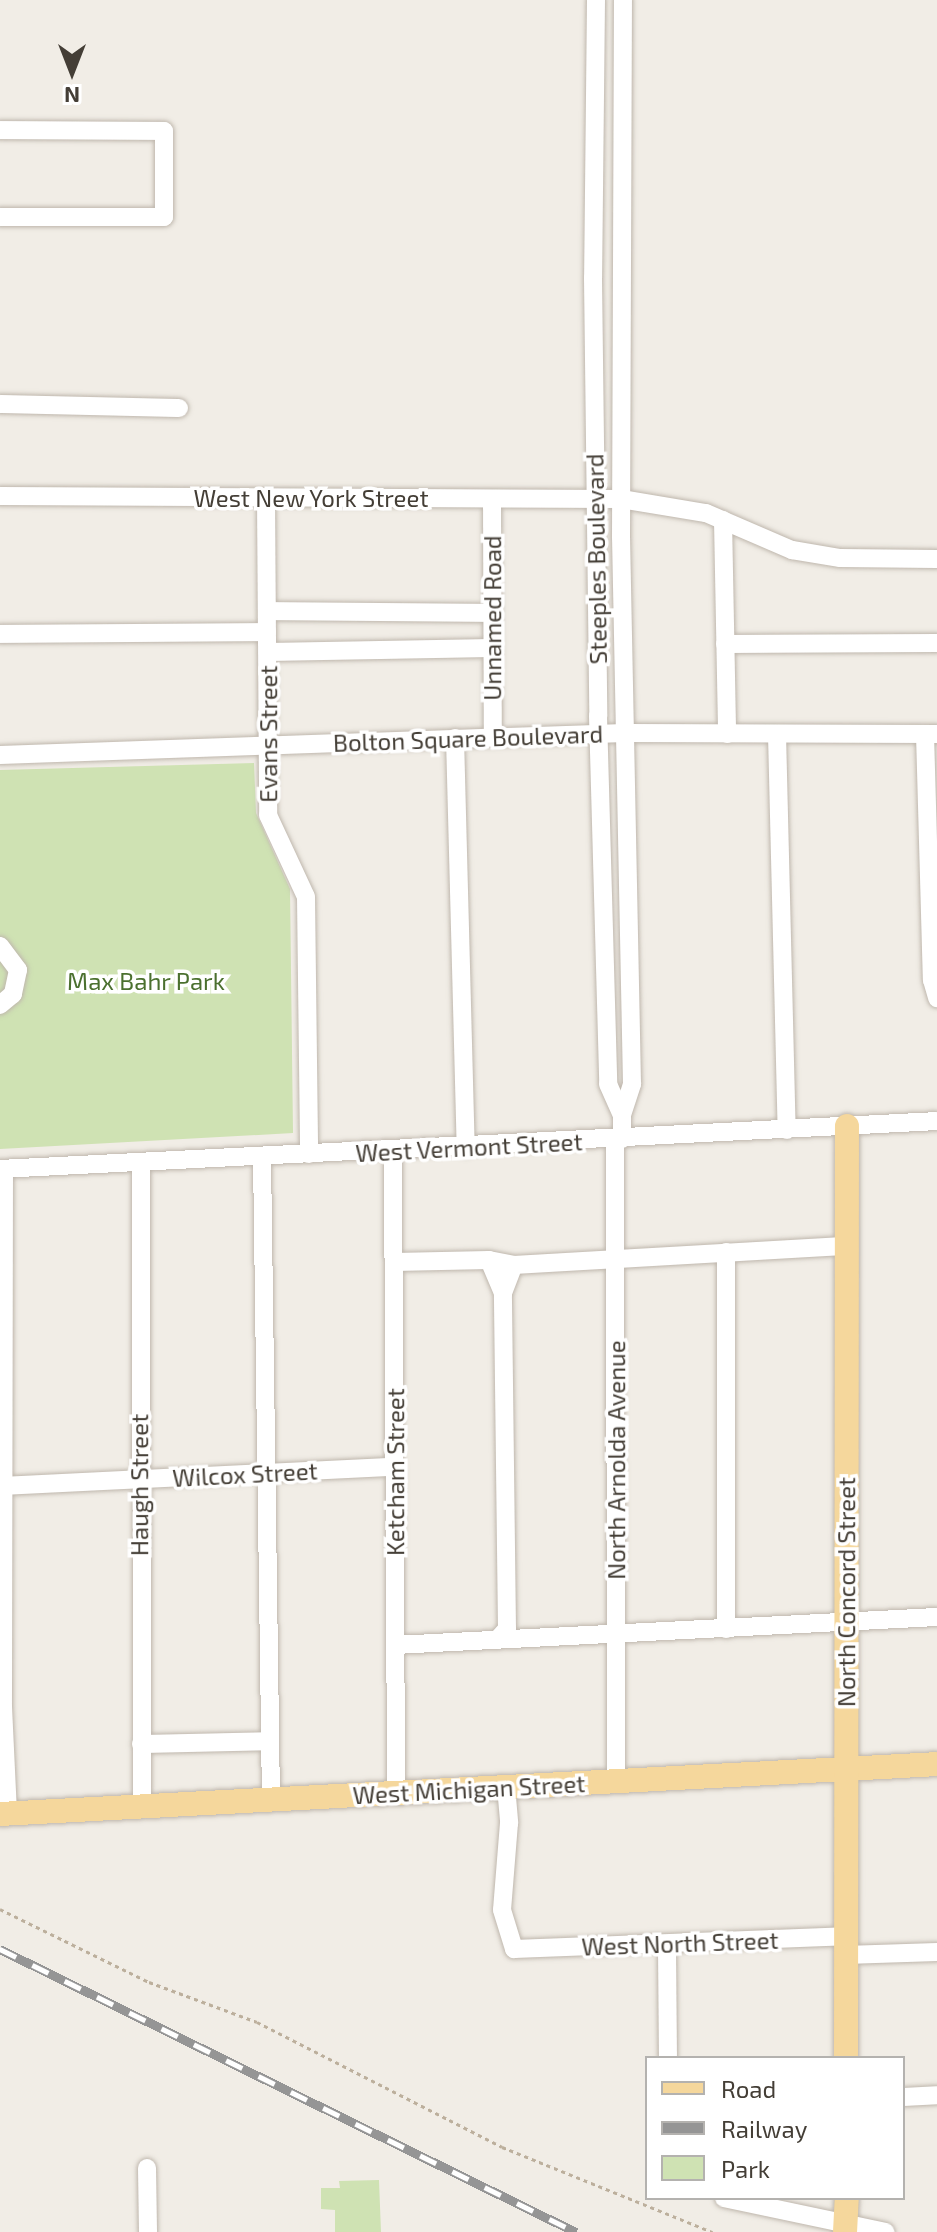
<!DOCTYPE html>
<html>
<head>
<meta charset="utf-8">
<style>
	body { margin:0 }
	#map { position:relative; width:937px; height:2232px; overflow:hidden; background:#f1ede6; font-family:"Exo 2",sans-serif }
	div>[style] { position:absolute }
	.green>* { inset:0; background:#cfe2b3 }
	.path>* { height:3px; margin-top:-1.5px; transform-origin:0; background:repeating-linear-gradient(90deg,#bcaf9c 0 4px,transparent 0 8px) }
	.roads { filter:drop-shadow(0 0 2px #bfb7ad) drop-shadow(0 0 2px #bfb7ad) }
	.minor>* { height:18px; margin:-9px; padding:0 9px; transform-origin:9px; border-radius:9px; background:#fff }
	.major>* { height:24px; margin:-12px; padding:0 12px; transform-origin:12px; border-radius:12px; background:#f5d79c }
	.rail>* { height:9px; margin-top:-4.5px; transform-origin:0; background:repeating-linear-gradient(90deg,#fff 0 18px,#959595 0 36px); box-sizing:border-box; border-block:2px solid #959595 }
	span { translate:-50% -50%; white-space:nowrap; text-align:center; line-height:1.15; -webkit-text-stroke:7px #fff; paint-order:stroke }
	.street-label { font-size:24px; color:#443e36 }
	.park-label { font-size:24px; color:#4b702f }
	.legend { position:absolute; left:645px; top:2056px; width:260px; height:144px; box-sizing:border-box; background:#fff; border:2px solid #b4b2af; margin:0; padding:10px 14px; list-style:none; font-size:24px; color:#443e36 }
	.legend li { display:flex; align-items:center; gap:16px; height:40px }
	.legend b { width:40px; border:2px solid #b4b2af }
	.north { position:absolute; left:32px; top:32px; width:80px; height:80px; -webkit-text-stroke:6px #fff; paint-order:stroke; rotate:180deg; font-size:22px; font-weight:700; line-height:32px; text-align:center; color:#443e36 }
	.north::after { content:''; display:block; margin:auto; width:28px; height:36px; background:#443e36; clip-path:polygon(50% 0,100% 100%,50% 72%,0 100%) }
</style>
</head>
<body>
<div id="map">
	<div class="green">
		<i style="clip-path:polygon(254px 763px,256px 813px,290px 889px,293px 1133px,0 1149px,0 770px)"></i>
		<i style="clip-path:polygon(379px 2180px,381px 2232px,335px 2232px,335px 2210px,321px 2209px,321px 2188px,340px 2188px,339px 2181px)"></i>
	</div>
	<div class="path">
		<i style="left:0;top:1909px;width:166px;rotate:26.1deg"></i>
		<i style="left:149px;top:1982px;width:115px;rotate:20.3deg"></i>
		<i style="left:257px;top:2022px;width:275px;rotate:27deg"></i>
		<i style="left:502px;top:2147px;width:227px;rotate:22deg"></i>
	</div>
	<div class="roads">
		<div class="minor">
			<i style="left:596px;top:0;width:278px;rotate:90.6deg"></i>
			<i style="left:593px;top:278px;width:438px;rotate:89.3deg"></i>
			<i style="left:598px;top:716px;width:368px;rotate:88.4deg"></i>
			<i style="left:608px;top:1084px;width:34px;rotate:66deg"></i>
			<i style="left:0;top:130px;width:164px;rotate:0.3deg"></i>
			<i style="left:164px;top:131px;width:86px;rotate:90deg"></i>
			<i style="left:164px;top:217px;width:164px;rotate:180deg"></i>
			<i style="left:0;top:404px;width:179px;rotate:1.3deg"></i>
			<i style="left:0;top:496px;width:621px;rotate:0.28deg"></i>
			<i style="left:621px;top:499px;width:86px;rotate:9.4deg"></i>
			<i style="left:706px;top:513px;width:94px;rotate:23.3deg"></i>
			<i style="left:792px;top:550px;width:49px;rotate:9.5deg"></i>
			<i style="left:840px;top:558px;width:97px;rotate:0.6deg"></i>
			<i style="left:266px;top:497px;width:318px;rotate:89.6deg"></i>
			<i style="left:268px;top:815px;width:90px;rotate:65.1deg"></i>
			<i style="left:306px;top:897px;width:257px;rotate:89.3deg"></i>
			<i style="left:492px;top:499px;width:238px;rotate:89.8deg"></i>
			<i style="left:723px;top:520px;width:214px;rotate:88.9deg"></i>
			<i style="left:267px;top:611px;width:225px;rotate:0.5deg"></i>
			<i style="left:0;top:634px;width:267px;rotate:-0.4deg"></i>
			<i style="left:725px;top:644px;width:212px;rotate:-0.3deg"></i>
			<i style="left:268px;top:652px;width:224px;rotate:-1deg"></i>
			<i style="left:777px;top:734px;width:396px;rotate:88.6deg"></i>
			<i style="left:925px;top:734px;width:246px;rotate:88.4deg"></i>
			<i style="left:932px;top:980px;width:19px;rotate:74deg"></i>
			<i style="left:455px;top:738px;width:410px;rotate:88.5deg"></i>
			<i style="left:0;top:755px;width:625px;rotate:-2.02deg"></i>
			<i style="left:625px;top:733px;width:312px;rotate:0.2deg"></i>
			<i style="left:0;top:946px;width:30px;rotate:53deg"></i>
			<i style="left:18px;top:970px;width:25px;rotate:102deg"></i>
			<i style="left:13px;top:994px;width:17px;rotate:140deg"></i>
			<i style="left:622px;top:1139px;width:24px;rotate:-90deg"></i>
			<i style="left:622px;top:1115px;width:33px;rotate:-72deg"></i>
			<i style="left:632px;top:1084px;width:547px;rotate:-91.15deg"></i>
			<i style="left:621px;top:537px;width:537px;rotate:-89.79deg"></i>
			<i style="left:615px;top:1140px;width:641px;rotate:89.91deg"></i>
			<i style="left:393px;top:1150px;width:643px;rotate:89.73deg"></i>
			<i style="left:262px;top:1157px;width:643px;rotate:89.2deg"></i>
			<i style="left:141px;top:1163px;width:644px;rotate:89.91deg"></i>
			<i style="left:0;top:1169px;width:938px;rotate:-2.93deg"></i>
			<i style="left:4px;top:1169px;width:538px;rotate:90.11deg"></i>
			<i style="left:3px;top:1707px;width:107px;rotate:87.3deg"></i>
			<i style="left:726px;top:1252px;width:377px;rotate:90deg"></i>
			<i style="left:489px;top:1260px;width:36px;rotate:67deg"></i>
			<i style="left:503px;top:1293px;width:30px;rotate:-69deg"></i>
			<i style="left:394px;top:1262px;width:95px;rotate:-1.2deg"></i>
			<i style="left:489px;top:1260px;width:25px;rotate:11deg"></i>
			<i style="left:514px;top:1265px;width:334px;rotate:-3.3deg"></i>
			<i style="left:0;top:1486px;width:395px;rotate:-2.8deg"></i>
			<i style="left:497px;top:1640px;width:15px;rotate:-48deg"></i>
			<i style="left:507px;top:1629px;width:336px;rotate:-90.7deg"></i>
			<i style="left:395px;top:1645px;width:543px;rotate:-2.96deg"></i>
			<i style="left:141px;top:1744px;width:128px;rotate:-1.3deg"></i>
			<i style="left:506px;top:1786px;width:37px;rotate:85deg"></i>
			<i style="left:509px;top:1823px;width:87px;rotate:94.6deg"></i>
			<i style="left:502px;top:1910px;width:41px;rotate:72.9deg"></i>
			<i style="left:514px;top:1949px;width:331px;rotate:-2.2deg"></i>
			<i style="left:667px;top:1947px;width:111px;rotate:89.5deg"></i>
			<i style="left:845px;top:1955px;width:92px;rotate:-1.9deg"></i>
			<i style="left:903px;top:2097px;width:34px;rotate:-3deg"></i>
			<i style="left:147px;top:2168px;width:64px;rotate:89.1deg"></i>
			<i style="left:724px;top:2198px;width:165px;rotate:11.9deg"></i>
		</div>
		<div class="major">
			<i style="left:0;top:1814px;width:938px;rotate:-3.05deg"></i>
			<i style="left:846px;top:2058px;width:932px;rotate:-89.94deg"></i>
			<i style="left:845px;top:2232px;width:34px;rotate:-87deg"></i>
		</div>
	</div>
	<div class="rail">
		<i style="left:0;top:1949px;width:642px;rotate:26.17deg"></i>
	</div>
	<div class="street-label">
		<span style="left:311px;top:498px">West New York Street</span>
		<span style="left:596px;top:559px;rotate:-91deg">Steeples Boulevard</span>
		<span style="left:492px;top:618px;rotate:-90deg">Unnamed Road</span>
		<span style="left:268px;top:734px;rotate:-90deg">Evans Street</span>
		<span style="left:468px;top:738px;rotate:-2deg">Bolton Square Boulevard</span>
		<span style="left:469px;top:1147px;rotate:-3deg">West Vermont Street</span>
		<span style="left:616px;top:1460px;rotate:-90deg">North Arnolda Avenue</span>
		<span style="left:395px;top:1472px;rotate:-90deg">Ketcham Street</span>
		<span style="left:245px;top:1474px;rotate:-3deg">Wilcox Street</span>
		<span style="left:139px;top:1485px;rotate:-90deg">Haugh Street</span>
		<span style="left:846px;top:1592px;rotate:-90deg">North Concord Street</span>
		<span style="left:469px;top:1789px;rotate:-3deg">West Michigan Street</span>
		<span style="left:680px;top:1943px;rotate:-2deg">West North Street</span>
	</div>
	<div class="park-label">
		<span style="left:146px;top:981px">Max Bahr Park</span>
	</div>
	<ul class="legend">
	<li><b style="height:10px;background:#f5d79c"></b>Road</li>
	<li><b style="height:10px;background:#959595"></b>Railway</li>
	<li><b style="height:22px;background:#cfe2b3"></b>Park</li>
	</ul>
	<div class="north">N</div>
</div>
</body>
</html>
